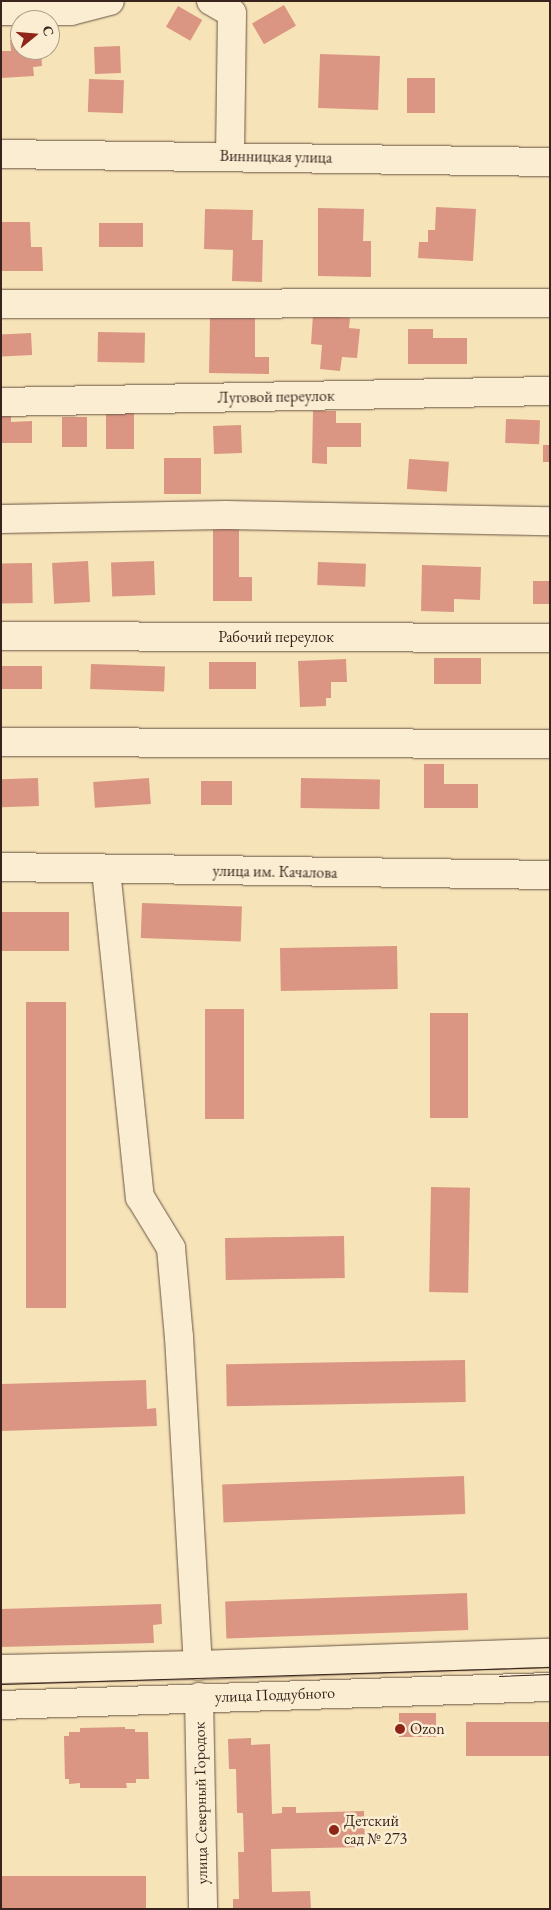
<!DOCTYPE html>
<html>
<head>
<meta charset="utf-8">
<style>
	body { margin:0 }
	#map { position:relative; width:551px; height:1910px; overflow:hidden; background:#f7e3b8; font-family:"EB Garamond",serif }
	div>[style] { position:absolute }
	.building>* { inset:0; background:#da9682; transform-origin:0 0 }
	.roads { filter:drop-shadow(0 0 1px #685444) drop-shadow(0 0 1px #685444) }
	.minor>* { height:28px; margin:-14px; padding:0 14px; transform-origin:14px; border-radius:14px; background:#faedd1 }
	.tram>* { height:1px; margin:-0.5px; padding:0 0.5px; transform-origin:0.5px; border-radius:0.5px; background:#39241d }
	.dots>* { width:14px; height:14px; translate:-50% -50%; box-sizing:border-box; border:2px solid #faedd1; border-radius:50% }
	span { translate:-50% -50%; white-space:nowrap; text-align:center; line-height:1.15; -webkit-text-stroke:5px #faedd1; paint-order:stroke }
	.street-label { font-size:16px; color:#39241d }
	.poi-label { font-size:16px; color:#39241d }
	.left { translate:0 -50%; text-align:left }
	.frame { position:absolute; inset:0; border:2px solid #39241d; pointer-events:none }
	.north { position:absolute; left:10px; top:10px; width:50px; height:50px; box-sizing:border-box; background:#faedd1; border:1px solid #ad9d89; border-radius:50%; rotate:73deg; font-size:14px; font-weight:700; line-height:20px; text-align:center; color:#39241d }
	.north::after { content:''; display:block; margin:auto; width:18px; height:22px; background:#8f2418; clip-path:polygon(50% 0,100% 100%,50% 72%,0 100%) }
</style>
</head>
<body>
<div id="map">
	<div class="building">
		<i style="left:284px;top:5px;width:24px;height:37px;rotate:60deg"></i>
		<i style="left:178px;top:6px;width:28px;height:24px;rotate:30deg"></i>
		<i style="clip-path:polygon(10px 40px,20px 40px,20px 50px,41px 50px,42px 66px,33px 67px,34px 76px,1px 78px,1px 51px,11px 51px)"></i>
		<i style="left:120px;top:46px;width:27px;height:26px;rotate:88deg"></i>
		<i style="left:320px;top:54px;width:60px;height:54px;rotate:2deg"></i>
		<i style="left:407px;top:78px;width:28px;height:35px"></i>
		<i style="left:89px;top:79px;width:35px;height:33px;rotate:2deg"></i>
		<i style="clip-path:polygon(436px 207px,476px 209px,473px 261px,418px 258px,419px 242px,428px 242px,428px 230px,435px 230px)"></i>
		<i style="clip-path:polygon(318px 208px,364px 209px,363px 241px,371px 241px,371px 277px,318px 276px)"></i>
		<i style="clip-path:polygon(205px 209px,253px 210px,252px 240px,263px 240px,262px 282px,232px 281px,233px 250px,204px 249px)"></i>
		<i style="clip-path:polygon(1px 222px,30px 222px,31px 247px,42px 247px,43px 271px,1px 271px)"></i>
		<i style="left:99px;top:223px;width:44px;height:24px"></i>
		<i style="clip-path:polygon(313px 315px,350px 318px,349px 328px,360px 329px,357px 358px,342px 357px,340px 371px,320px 369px,322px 345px,311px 344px)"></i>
		<i style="clip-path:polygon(210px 317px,255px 318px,255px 357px,269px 357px,269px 374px,209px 373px)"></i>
		<i style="clip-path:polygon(408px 329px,433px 329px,433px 338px,467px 338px,467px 364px,408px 364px)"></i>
		<i style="left:98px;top:332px;width:47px;height:30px;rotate:1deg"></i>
		<i style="left:31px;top:333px;width:22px;height:30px;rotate:87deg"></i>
		<i style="left:106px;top:407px;width:28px;height:42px"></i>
		<i style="clip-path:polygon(1px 408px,11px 408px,11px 422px,32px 421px,32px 443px,1px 443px)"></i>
		<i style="clip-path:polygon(313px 411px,336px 411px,336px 423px,361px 423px,361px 447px,327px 447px,327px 464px,312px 463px)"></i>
		<i style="left:62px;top:417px;width:25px;height:30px"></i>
		<i style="left:506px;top:419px;width:34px;height:24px;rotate:2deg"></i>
		<i style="left:241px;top:425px;width:28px;height:28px;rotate:88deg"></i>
		<i style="left:543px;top:445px;width:7px;height:17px"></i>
		<i style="left:201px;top:458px;width:36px;height:37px;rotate:90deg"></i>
		<i style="left:409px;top:459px;width:40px;height:30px;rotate:4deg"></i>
		<i style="clip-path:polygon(213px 528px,239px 528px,239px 577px,252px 577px,252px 601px,213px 601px)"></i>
		<i style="left:88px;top:561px;width:41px;height:36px;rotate:87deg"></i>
		<i style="left:154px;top:561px;width:34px;height:43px;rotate:88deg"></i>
		<i style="left:318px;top:562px;width:48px;height:23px;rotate:2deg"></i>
		<i style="left:32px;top:563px;width:40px;height:31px;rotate:89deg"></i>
		<i style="clip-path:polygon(422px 565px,481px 567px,480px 600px,454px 599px,454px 612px,421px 611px)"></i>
		<i style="left:533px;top:581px;width:17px;height:23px"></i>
		<i style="left:434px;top:658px;width:47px;height:26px"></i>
		<i style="clip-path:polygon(346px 659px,347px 682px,331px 682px,331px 698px,326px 698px,326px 706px,300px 707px,298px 661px)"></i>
		<i style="left:209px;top:662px;width:47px;height:27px"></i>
		<i style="left:91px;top:664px;width:74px;height:25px;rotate:2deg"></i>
		<i style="left:1px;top:666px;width:41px;height:23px"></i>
		<i style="clip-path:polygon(424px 764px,444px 764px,444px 784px,478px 784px,478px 808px,424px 808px)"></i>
		<i style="left:38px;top:778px;width:28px;height:37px;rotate:88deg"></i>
		<i style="left:149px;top:778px;width:26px;height:56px;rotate:86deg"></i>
		<i style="left:301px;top:778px;width:79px;height:30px;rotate:1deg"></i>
		<i style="left:201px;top:781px;width:31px;height:24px"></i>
		<i style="left:142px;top:903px;width:100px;height:35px;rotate:2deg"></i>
		<i style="left:1px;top:912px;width:68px;height:39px"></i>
		<i style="left:397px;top:946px;width:43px;height:117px;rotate:89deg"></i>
		<i style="left:26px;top:1002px;width:40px;height:306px"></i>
		<i style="left:205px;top:1009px;width:39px;height:110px"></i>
		<i style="left:430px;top:1013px;width:38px;height:105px"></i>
		<i style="left:431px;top:1187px;width:39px;height:105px;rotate:1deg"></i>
		<i style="left:344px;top:1236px;width:42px;height:119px;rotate:89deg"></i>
		<i style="left:465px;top:1360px;width:42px;height:239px;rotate:89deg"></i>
		<i style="clip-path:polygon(146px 1380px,147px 1409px,156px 1408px,157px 1426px,1px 1431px,1px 1384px)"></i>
		<i style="left:464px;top:1476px;width:38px;height:242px;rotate:88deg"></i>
		<i style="left:467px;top:1593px;width:37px;height:242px;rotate:88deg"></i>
		<i style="clip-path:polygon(161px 1604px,162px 1624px,153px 1625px,154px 1643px,1px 1647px,1px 1609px)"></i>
		<i style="left:436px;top:1713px;width:24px;height:37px;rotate:90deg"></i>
		<i style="left:550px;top:1722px;width:34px;height:84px;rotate:90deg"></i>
		<i style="clip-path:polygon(125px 1727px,125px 1729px,135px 1729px,135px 1732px,148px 1732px,149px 1779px,136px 1779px,136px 1783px,126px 1783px,127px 1788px,80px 1788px,80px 1783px,69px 1784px,69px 1779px,65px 1779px,64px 1736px,69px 1736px,69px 1732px,80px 1732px,80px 1728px)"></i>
		<i style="clip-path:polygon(251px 1738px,251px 1745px,270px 1744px,272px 1814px,282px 1813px,282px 1807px,296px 1807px,296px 1813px,364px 1811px,365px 1847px,271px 1849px,272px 1892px,310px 1891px,311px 1909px,233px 1909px,233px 1899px,239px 1899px,238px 1852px,244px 1852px,243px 1813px,237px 1813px,236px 1769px,229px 1769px,228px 1739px)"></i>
		<i style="left:146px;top:1876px;width:33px;height:145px;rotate:90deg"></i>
	</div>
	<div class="roads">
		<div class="minor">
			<i style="left:211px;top:1px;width:24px;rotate:30deg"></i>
			<i style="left:232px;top:13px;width:144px;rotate:90.8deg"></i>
			<i style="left:1px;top:11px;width:70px"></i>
			<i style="left:71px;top:11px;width:40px;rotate:-14.4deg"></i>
			<i style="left:1px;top:154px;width:549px;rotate:0.83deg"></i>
			<i style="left:1px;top:304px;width:549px;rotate:-0.1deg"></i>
			<i style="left:1px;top:402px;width:549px;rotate:-1.15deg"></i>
			<i style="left:1px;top:519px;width:225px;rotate:-1deg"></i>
			<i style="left:226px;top:515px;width:324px;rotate:1.1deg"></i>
			<i style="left:1px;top:636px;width:549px;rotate:0.21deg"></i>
			<i style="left:1px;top:742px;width:549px;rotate:0.21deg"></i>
			<i style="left:1px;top:867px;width:549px;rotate:0.83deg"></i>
			<i style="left:106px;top:870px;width:329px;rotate:84.1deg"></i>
			<i style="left:140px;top:1197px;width:60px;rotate:58.7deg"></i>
			<i style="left:171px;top:1248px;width:89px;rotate:84.9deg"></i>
			<i style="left:179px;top:1337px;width:329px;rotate:86.7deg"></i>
			<i style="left:1px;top:1669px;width:197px;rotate:-1.2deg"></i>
			<i style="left:198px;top:1665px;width:352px;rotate:-2deg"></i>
			<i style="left:199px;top:1697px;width:212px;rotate:88.9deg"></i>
			<i style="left:1px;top:1705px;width:549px;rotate:-1.88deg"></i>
		</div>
	</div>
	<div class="tram">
		<i style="left:499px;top:1676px;width:51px;rotate:-2.2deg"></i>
		<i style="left:1px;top:1684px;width:549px;rotate:-1.77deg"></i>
	</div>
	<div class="dots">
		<i style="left:400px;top:1729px;background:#8f2418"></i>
		<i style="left:334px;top:1830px;background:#8f2418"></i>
	</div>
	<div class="street-label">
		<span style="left:276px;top:157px;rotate:1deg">Винницкая улица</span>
		<span style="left:276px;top:397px;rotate:-1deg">Луговой переулок</span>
		<span style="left:276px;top:637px">Рабочий переулок</span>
		<span style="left:275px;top:872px;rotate:1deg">улица им. Качалова</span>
		<span style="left:275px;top:1695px;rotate:-2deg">улица Поддубного</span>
		<span style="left:201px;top:1803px;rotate:-91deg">улица Северный Городок</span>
	</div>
	<div class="poi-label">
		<span class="left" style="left:410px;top:1729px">Ozon</span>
		<span class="left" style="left:344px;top:1830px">Детский<br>сад № 273</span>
	</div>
	<div class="frame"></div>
	<div class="north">С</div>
</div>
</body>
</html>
